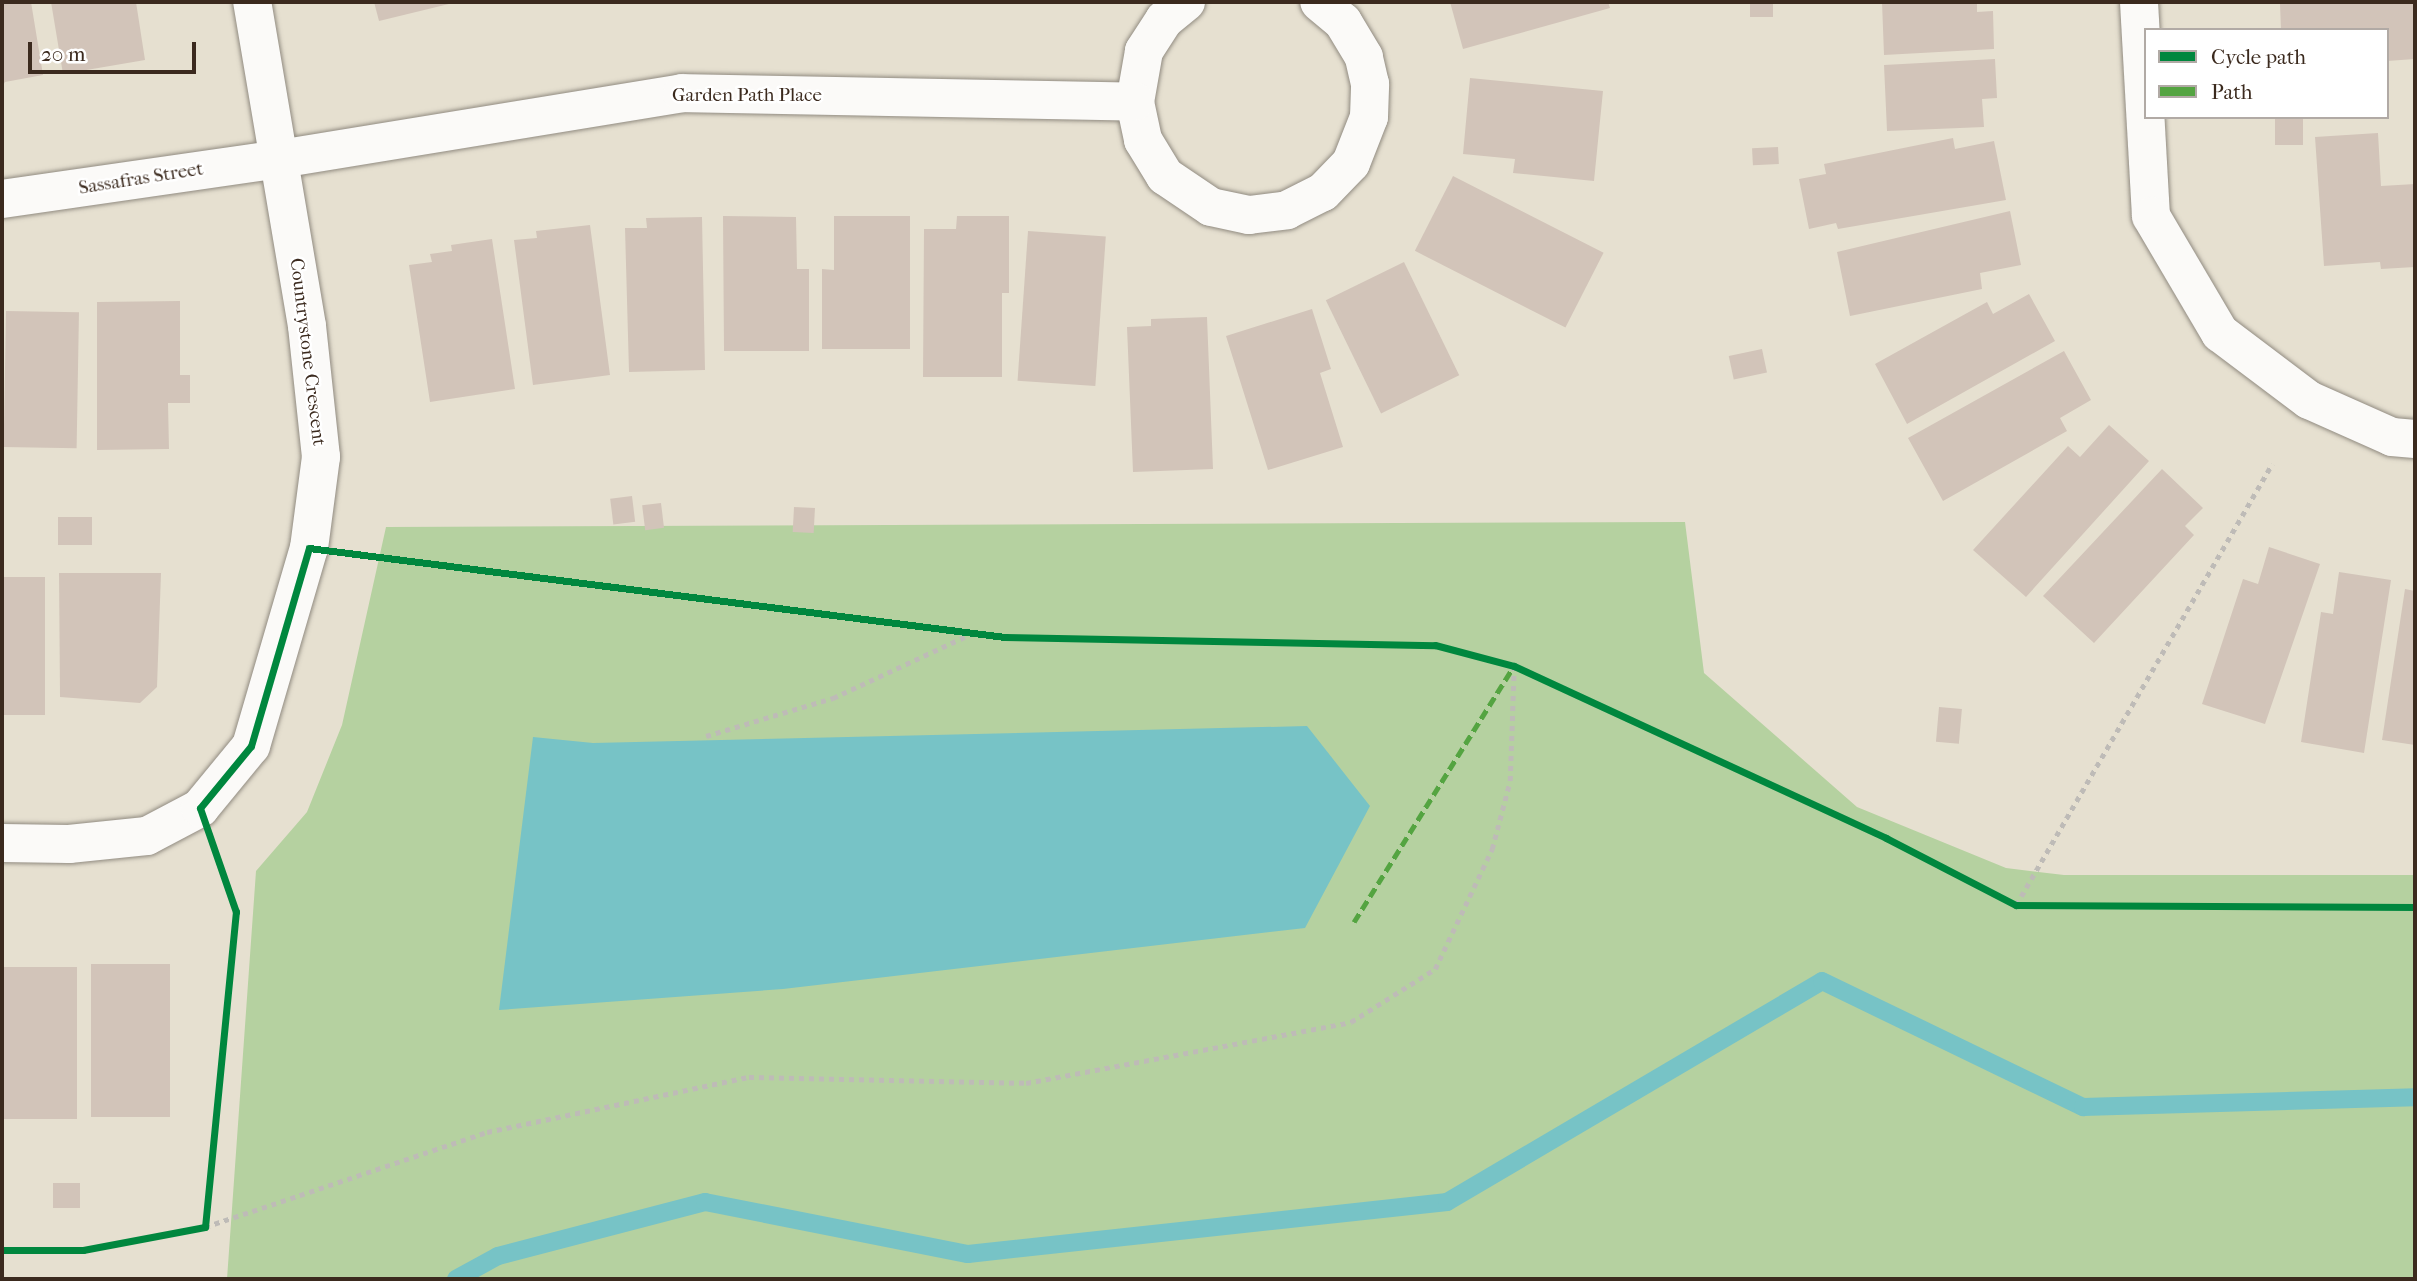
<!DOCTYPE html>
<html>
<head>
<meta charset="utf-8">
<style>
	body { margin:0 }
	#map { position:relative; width:2417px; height:1281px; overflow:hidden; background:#e6e0d0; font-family:"IM FELL French Canon",serif }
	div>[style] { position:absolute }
	.green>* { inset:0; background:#b5d1a0 }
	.water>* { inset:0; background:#77c3c6 }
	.stream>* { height:18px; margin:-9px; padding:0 9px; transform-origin:9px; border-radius:9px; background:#77c3c6 }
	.building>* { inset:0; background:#d2c4b9; transform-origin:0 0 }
	.path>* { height:4.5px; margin-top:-2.25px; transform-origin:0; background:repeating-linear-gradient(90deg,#bebbb7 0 5px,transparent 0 10px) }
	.roads { filter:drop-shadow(0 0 2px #918b81) drop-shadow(0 0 2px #918b81) }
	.minor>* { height:38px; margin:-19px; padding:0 19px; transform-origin:19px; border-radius:19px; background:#fbfaf8 }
	.quiet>* { height:5px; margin-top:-2.5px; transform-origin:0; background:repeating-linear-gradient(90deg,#54a441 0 10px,transparent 0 15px) }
	.cycleway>* { height:7px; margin:-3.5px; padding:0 3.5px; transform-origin:3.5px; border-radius:3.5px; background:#00873e }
	span { translate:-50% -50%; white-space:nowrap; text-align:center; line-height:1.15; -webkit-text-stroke:5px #fff; paint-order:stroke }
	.street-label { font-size:19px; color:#3b2a1e }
	.frame { position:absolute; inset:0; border:4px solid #3b2a1e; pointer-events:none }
	.legend { position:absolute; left:2144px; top:28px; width:245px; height:91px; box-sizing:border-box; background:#fff; border:2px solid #b1aaa5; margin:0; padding:9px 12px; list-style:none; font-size:21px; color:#3b2a1e }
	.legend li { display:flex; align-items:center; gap:14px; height:35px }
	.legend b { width:35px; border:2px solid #b1aaa5 }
	.scale { position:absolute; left:28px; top:42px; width:168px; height:32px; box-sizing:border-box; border:4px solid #3b2a1e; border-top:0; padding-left:9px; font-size:21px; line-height:24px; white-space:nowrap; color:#3b2a1e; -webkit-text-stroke:5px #fff; paint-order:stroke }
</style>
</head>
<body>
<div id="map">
	<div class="green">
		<i style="clip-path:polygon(1685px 522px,1704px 673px,1857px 807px,2006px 868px,2064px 875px,2415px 875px,2415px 1279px,227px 1279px,256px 871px,307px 812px,342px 725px,386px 527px)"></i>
	</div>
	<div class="water">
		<i style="clip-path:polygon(1307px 726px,1370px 806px,1305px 928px,783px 989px,499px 1010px,533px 737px,593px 743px)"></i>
	</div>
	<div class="stream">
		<i style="left:456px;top:1279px;width:48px;rotate:-28.7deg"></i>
		<i style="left:498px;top:1256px;width:214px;rotate:-14.6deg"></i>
		<i style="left:705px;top:1202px;width:268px;rotate:11.2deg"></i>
		<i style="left:968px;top:1254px;width:482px;rotate:-6.2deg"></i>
		<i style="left:1447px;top:1202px;width:435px;rotate:-30.5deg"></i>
		<i style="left:1822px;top:981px;width:290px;rotate:25.8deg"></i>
		<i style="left:2083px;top:1107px;width:332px;rotate:-1.7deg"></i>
	</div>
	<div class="building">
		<i style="clip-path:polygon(2px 2px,31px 2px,43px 75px,5px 82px,2px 87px)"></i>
		<i style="clip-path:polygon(51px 2px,136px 2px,145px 60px,63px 74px)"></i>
		<i style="clip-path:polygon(374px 2px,453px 2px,453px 3px,379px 21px)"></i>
		<i style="clip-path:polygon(1450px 2px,1608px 2px,1610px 8px,1463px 49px)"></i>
		<i style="left:1750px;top:2px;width:23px;height:15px"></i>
		<i style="clip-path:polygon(1882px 2px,1977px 2px,1977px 12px,1993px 11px,1994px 49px,1884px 55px)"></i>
		<i style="clip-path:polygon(2413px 2px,2415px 59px,2387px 61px,2387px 30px,2281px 30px,2280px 4px)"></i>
		<i style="clip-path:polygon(1995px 59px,1997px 98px,1982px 99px,1984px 127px,1887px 131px,1884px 65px)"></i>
		<i style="clip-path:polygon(1470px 78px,1603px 91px,1594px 181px,1513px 173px,1515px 159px,1463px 154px)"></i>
		<i style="left:2275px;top:117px;width:28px;height:28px"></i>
		<i style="clip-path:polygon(2378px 133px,2381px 186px,2415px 184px,2415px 267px,2381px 269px,2380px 262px,2324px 266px,2315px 137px)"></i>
		<i style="clip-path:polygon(1953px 138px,1955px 149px,1994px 141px,2006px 200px,1838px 229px,1836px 223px,1809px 229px,1799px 179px,1826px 174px,1824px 164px)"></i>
		<i style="left:1778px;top:147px;width:17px;height:26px;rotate:87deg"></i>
		<i style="left:1453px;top:176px;width:169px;height:84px;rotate:27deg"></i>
		<i style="clip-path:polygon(2010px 211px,2021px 265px,1980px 273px,1982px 289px,1850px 316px,1837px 252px)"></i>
		<i style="clip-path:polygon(723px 216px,796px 217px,797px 269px,809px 269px,809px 351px,724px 351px)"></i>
		<i style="clip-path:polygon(834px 216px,910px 216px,910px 349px,822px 349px,822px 269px,834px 270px)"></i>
		<i style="clip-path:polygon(957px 216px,1009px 216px,1009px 293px,1002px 293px,1002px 377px,923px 377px,924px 229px,956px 229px)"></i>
		<i style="clip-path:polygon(702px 217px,705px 370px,629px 372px,625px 228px,647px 228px,646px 218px)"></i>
		<i style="clip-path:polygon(590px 225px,610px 375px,533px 385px,514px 240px,537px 238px,536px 231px)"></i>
		<i style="left:1028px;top:231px;width:78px;height:150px;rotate:4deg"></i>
		<i style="clip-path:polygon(492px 239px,515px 389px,430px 402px,409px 265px,432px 262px,430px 254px,452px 251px,451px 245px)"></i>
		<i style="left:1404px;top:262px;width:126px;height:87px;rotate:64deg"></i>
		<i style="clip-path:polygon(2029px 294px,2055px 341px,1907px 424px,1875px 364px,1987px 302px,1993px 314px)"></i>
		<i style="clip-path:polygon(180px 301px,180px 375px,190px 375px,190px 403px,168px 403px,169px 449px,97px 450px,97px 302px)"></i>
		<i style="clip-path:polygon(1312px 309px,1331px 369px,1320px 373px,1343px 447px,1268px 470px,1226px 336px)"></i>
		<i style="left:6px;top:311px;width:73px;height:136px;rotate:1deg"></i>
		<i style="clip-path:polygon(1207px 317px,1213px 469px,1133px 472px,1127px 327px,1151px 326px,1151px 319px)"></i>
		<i style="left:1762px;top:349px;width:24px;height:34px;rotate:78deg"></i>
		<i style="clip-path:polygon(2064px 351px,2091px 400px,2060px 418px,2067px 431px,1943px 501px,1908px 438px)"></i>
		<i style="clip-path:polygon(2109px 425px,2149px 461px,2026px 597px,1973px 550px,2068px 446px,2080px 457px)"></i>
		<i style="clip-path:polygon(2162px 469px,2203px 508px,2185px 526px,2194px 535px,2094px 643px,2043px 596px)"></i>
		<i style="left:632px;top:496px;width:26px;height:22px;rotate:83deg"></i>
		<i style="left:661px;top:503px;width:25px;height:19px;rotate:83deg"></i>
		<i style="left:794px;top:507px;width:21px;height:25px;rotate:3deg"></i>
		<i style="left:58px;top:517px;width:34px;height:28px"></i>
		<i style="clip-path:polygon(2269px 547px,2320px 564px,2265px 724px,2202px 704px,2243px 579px,2258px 584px)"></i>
		<i style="clip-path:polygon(2339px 572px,2391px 580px,2364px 753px,2301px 742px,2321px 612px,2333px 614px)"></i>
		<i style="clip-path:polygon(59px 573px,161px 573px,157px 687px,140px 703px,60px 697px)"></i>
		<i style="left:2px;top:577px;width:43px;height:138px"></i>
		<i style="clip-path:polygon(2405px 589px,2415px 591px,2415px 745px,2382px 740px)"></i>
		<i style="left:1939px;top:707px;width:23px;height:35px;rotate:5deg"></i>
		<i style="left:170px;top:964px;width:153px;height:79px;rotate:90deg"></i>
		<i style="left:2px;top:967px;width:75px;height:152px"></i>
		<i style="left:53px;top:1183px;width:27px;height:25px"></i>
	</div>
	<div class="path">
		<i style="left:706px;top:736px;width:133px;rotate:-16.7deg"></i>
		<i style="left:833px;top:698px;width:154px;rotate:-24.9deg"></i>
		<i style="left:2016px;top:905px;width:510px;rotate:-59.86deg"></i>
		<i style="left:205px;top:1227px;width:298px;rotate:-18.6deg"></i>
		<i style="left:487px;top:1132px;width:268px;rotate:-11.9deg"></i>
		<i style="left:749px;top:1077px;width:277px;rotate:1.2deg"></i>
		<i style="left:1026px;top:1083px;width:331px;rotate:-10.6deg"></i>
		<i style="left:1351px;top:1022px;width:99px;rotate:-32.2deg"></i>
		<i style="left:1435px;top:969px;width:133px;rotate:-64.6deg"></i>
		<i style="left:1492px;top:849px;width:70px;rotate:-75.2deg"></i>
		<i style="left:1510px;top:781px;width:115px;rotate:-88deg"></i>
	</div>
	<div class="roads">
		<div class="minor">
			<i style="left:1186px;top:2px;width:28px;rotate:141deg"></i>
			<i style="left:1164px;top:20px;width:37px;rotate:123deg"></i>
			<i style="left:1144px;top:51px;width:52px;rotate:100deg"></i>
			<i style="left:1135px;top:102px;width:39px;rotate:78deg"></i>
			<i style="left:1143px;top:140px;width:42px;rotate:58.6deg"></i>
			<i style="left:1165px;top:176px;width:55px;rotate:34deg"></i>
			<i style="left:1211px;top:207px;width:39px;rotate:12deg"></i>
			<i style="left:1249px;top:215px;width:38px;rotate:-7deg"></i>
			<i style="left:1287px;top:210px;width:40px;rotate:-26.6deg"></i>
			<i style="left:1323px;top:192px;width:40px;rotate:-46deg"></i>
			<i style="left:1351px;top:163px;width:49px;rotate:-68.6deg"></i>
			<i style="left:1369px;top:117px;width:33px;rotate:-88deg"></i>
			<i style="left:1370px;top:84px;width:28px;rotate:-103deg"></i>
			<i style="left:1364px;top:57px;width:41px;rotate:-121deg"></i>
			<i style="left:1343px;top:22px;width:31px;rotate:-140deg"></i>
			<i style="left:2139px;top:2px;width:214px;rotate:86.8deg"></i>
			<i style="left:2151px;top:216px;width:136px;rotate:59.5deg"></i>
			<i style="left:2220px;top:333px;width:111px;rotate:37deg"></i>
			<i style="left:2309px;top:400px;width:91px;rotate:24deg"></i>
			<i style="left:2392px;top:437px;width:23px;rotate:5deg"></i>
			<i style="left:2px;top:199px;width:281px;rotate:-8.2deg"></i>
			<i style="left:280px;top:159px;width:407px;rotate:-9.3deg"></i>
			<i style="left:682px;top:93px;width:453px;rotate:1.1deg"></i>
			<i style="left:2px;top:843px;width:67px;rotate:0.9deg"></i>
			<i style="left:69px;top:844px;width:78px;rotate:-5.9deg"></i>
			<i style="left:147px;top:836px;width:60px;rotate:-27.8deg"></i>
			<i style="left:200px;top:808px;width:80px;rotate:-50.6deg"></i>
			<i style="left:251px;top:746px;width:206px;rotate:-73.7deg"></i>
			<i style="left:309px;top:548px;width:92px;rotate:-82.5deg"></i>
			<i style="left:321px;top:457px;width:132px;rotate:-96.1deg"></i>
			<i style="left:307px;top:326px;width:329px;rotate:-99.6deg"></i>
		</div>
	</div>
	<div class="quiet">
		<i style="left:1354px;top:922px;width:302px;rotate:-58deg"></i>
	</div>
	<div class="cycleway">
		<i style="left:2px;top:1250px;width:81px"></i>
		<i style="left:83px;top:1250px;width:124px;rotate:-10.7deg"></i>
		<i style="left:205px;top:1227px;width:317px;rotate:-84.4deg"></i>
		<i style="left:236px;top:912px;width:110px;rotate:-109.1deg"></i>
		<i style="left:200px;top:808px;width:80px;rotate:-50.6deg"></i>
		<i style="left:251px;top:746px;width:206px;rotate:-73.7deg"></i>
		<i style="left:309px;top:548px;width:702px;rotate:7.29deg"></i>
		<i style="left:1005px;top:637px;width:430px;rotate:1.1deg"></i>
		<i style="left:1435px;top:645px;width:82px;rotate:14.9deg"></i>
		<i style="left:1514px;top:666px;width:410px;rotate:24.8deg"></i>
		<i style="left:1886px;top:838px;width:146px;rotate:27.3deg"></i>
		<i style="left:2016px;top:905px;width:399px;rotate:0.3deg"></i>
	</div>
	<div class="street-label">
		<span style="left:747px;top:96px">Garden Path Place</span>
		<span style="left:141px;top:179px;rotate:-9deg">Sassafras Street</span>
		<span style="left:307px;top:352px;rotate:83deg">Countrystone Crescent</span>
	</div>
	<div class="frame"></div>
	<ul class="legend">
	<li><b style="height:9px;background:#00873e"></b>Cycle path</li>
	<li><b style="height:9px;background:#54a441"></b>Path</li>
	</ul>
	<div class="scale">20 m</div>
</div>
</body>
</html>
